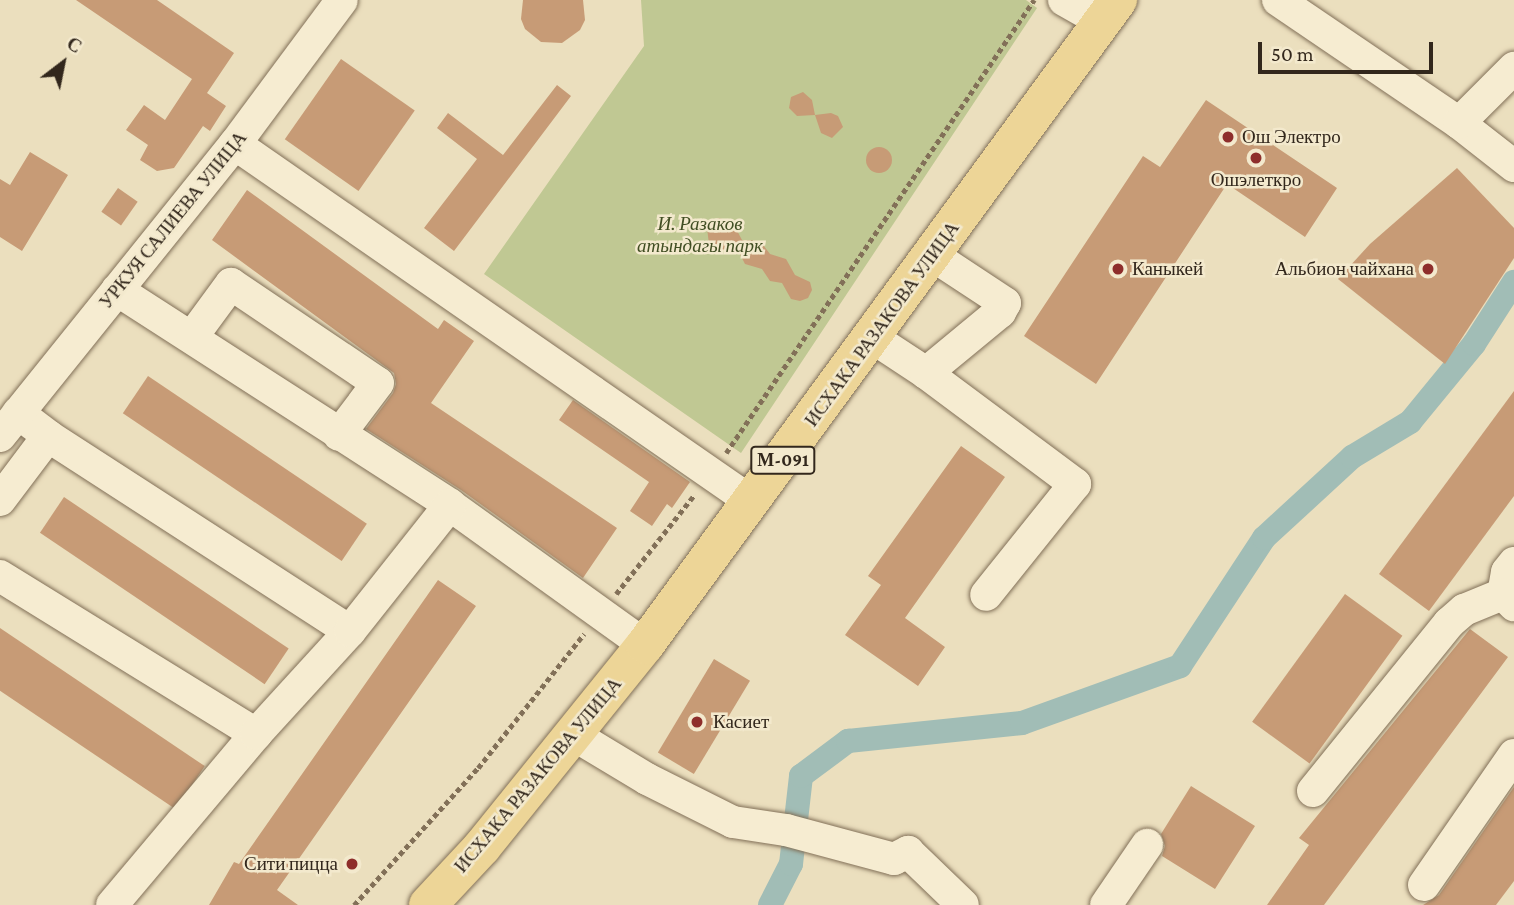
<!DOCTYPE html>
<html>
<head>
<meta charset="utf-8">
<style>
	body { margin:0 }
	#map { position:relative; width:1514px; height:905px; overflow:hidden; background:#ebdfbe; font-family:"Crimson Pro",serif }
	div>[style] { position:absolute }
	.green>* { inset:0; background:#c0c893 }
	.canal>* { height:24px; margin:-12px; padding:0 12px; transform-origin:12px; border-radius:12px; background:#a1bdb6 }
	.building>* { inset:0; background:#c79b76; transform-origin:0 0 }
	.round { border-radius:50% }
	.path>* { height:4.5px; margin-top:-2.25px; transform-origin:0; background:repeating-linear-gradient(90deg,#827058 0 5px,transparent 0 8.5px) }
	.roads { filter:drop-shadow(0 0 2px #827058) drop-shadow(0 0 2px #827058) }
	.minor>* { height:32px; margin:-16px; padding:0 16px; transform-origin:16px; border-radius:16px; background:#f6ecd1 }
	.major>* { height:38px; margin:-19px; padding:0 19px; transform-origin:19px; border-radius:19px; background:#edd597 }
	.dots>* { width:19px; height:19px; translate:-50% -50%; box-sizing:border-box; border:4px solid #f3e9cd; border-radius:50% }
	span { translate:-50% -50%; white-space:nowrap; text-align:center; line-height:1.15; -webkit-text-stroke:5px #f3e9cd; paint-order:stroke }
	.shield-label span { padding:2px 5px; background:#f3e9cd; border:2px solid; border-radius:5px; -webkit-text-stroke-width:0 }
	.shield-label { font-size:18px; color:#32271c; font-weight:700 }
	.poi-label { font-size:19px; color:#32271c }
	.left { translate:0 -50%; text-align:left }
	.right { translate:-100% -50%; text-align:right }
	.street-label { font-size:19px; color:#32271c }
	.park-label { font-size:19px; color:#414e23; font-style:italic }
	.north { position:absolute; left:28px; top:28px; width:70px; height:70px; -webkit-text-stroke:5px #f3e9cd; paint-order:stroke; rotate:32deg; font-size:19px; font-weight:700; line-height:28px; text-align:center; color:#32271c }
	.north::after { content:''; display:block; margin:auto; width:24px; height:32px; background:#32271c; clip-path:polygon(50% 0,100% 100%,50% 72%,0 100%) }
	.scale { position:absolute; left:1258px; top:42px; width:175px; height:32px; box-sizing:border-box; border:4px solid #32271c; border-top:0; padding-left:9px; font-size:21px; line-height:24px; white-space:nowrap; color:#32271c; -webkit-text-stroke:5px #f3e9cd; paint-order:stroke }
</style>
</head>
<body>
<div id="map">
	<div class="green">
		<i style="clip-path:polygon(641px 0,1026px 0,1037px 8px,741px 453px,484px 274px,644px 46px)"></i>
	</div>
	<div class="canal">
		<i style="left:770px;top:905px;width:46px;rotate:-62.9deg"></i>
		<i style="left:791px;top:864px;width:89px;rotate:-83.5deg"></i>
		<i style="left:801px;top:776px;width:59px;rotate:-36.7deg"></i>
		<i style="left:848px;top:741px;width:175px;rotate:-5.9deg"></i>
		<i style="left:1022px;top:723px;width:168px;rotate:-19.8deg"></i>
		<i style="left:1180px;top:666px;width:153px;rotate:-56.7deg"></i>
		<i style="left:1264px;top:538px;width:120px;rotate:-42.6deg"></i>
		<i style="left:1352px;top:457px;width:68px;rotate:-31.1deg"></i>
		<i style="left:1410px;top:422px;width:101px;rotate:-50.6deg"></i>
		<i style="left:1474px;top:344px;width:74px;rotate:-57.2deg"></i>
	</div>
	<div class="building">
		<i style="clip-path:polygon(76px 0,157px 0,234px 53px,207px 93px,226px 106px,210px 131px,203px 126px,174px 168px,157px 171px,140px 160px,148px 145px,126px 130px,144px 105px,165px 120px,192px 79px)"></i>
		<i style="clip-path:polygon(523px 0,583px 0,585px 20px,580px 30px,562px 43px,541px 42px,525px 29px,521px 19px)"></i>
		<i style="left:341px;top:59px;width:90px;height:98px;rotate:35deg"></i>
		<i style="clip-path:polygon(557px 85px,571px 96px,454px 251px,424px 228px,477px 159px,437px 128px,448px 113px,503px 155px)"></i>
		<i style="clip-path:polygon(803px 92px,812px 100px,815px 115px,797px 116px,789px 108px,791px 97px)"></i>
		<i style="clip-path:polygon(1206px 100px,1337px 188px,1305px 237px,1227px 184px,1096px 384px,1024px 336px,1143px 156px,1160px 167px)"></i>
		<i style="clip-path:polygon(831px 113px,838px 116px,843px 127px,832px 138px,821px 133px,815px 115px)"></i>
		<i class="round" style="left:866px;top:147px;width:26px;height:26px"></i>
		<i style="clip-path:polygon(30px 152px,68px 175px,22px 251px,0 237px,0 179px,10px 185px)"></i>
		<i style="clip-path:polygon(1457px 168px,1514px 228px,1514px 258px,1445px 364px,1338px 279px,1370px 244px)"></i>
		<i style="left:118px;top:188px;width:24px;height:29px;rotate:35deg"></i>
		<i style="clip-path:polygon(247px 190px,438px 329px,444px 320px,474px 341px,431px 403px,617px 528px,583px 578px,461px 490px,366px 429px,393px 393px,396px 384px,394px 373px,212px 240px)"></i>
		<i style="clip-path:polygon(718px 218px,732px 221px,742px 240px,760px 241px,770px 254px,786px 259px,795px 275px,810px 282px,812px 290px,808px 298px,800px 301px,791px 299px,782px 283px,770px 281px,762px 269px,745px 264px,738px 250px,718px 250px,709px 244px,707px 228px)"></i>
		<i style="left:148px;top:376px;width:264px;height:45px;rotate:34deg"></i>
		<i style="clip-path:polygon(1514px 391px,1514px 496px,1429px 611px,1379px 574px)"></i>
		<i style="clip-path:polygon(573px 400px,690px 482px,672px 508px,667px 504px,652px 526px,630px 511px,649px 482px,559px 420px)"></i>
		<i style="clip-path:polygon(961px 446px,1005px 477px,905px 618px,945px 647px,918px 686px,845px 635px,881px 585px,868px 576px)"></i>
		<i style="left:64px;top:497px;width:271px;height:43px;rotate:34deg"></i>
		<i style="clip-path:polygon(438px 580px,476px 606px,277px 890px,298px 905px,209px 905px,234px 862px,239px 864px)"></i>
		<i style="left:1345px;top:594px;width:71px;height:158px;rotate:36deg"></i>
		<i style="left:0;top:628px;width:247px;height:52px;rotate:34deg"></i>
		<i style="clip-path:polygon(1470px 629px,1508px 657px,1324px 905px,1267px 905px,1309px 845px,1299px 838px)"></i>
		<i style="left:714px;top:659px;width:42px;height:109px;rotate:31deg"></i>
		<i style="clip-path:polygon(1191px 786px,1255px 826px,1215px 889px,1162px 856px,1165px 846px,1161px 834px)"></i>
		<i style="clip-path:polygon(1514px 787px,1514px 881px,1496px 905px,1423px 905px,1439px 895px)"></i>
	</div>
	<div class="path">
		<i style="left:726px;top:453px;width:548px;rotate:-55.79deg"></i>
		<i style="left:616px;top:594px;width:127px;rotate:-51.7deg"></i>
		<i style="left:354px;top:905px;width:185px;rotate:-47.9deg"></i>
		<i style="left:478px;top:768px;width:171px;rotate:-51.7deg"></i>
	</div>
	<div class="roads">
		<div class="minor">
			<i style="left:1064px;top:0;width:45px;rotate:29.4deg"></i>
			<i style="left:1278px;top:0;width:219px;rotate:34.2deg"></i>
			<i style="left:1459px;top:123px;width:70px;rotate:38deg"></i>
			<i style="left:1459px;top:123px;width:78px;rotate:-45deg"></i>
			<i style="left:235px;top:144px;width:629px;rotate:34.7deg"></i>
			<i style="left:117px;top:290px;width:396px;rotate:32.8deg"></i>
			<i style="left:450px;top:505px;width:240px;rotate:35.7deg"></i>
			<i style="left:192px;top:337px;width:66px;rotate:-53.7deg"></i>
			<i style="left:231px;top:284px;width:177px;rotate:34deg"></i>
			<i style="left:378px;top:383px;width:65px;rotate:126.9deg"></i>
			<i style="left:873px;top:338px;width:64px;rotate:33.4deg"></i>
			<i style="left:926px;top:373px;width:186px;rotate:36.7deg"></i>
			<i style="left:1075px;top:484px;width:142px;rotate:128.7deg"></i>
			<i style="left:926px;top:373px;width:96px;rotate:-39.5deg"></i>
			<i style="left:1000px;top:312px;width:10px;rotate:-61deg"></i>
			<i style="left:1005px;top:303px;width:87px;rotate:-146.7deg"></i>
			<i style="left:18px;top:413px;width:38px;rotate:37deg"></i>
			<i style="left:48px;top:436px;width:359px;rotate:32.9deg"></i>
			<i style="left:0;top:436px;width:375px;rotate:-51.2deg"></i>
			<i style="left:235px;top:144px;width:179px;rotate:-53.4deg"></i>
			<i style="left:0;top:500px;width:80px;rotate:-53.1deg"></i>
			<i style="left:1514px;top:563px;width:11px;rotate:128deg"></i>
			<i style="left:1507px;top:572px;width:22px;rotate:100deg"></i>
			<i style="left:1503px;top:594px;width:16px;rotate:45deg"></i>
			<i style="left:0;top:576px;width:301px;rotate:31.7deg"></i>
			<i style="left:574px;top:735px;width:85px;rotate:31.1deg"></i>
			<i style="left:647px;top:779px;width:96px;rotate:26.6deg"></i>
			<i style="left:733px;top:822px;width:54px;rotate:8.6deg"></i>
			<i style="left:786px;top:830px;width:112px;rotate:15deg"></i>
			<i style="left:894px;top:859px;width:16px;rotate:-27deg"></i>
			<i style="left:908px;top:852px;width:76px;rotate:43.9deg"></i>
			<i style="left:1313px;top:791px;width:216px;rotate:-51deg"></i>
			<i style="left:1449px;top:623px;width:20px;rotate:-41deg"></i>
			<i style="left:1464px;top:610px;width:42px;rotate:-22.3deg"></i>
			<i style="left:1424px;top:885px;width:158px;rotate:-55.3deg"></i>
			<i style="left:112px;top:905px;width:224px;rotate:-49.9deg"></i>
			<i style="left:256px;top:734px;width:139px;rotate:-47.6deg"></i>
			<i style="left:350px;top:631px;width:161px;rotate:-51.6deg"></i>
			<i style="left:1106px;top:905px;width:73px;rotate:-55.7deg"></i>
		</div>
		<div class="major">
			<i style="left:428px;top:905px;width:79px;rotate:-47deg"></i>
			<i style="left:482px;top:847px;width:260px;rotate:-51.1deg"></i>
			<i style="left:645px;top:645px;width:800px;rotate:-53.75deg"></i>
		</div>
	</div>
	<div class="dots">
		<i style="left:1228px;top:137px;background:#8e2e2b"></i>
		<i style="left:1256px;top:158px;background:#8e2e2b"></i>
		<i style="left:1118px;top:269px;background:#8e2e2b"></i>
		<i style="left:1428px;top:269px;background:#8e2e2b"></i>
		<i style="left:697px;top:722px;background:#8e2e2b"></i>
		<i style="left:352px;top:864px;background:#8e2e2b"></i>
	</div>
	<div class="shield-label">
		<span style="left:783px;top:460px">М-091</span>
	</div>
	<div class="poi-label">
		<span class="left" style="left:1242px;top:137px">Ош Электро</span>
		<span style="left:1256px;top:180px">Ошэлеткро</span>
		<span class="left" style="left:1132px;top:269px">Каныкей</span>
		<span class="right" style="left:1414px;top:269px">Альбион чайхана</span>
		<span class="left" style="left:713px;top:722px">Касиет</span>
		<span class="right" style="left:338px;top:864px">Сити пицца</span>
	</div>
	<div class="street-label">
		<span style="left:173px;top:220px;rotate:-51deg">УРКУЯ САЛИЕВА УЛИЦА</span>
		<span style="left:882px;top:324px;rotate:-54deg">ИСХАКА РАЗАКОВА УЛИЦА</span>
		<span style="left:538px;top:775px;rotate:-50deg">ИСХАКА РАЗАКОВА УЛИЦА</span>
	</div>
	<div class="park-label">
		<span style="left:700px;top:235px">И. Разаков<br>атындагы парк</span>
	</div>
	<div class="north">С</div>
	<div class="scale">50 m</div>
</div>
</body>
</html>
